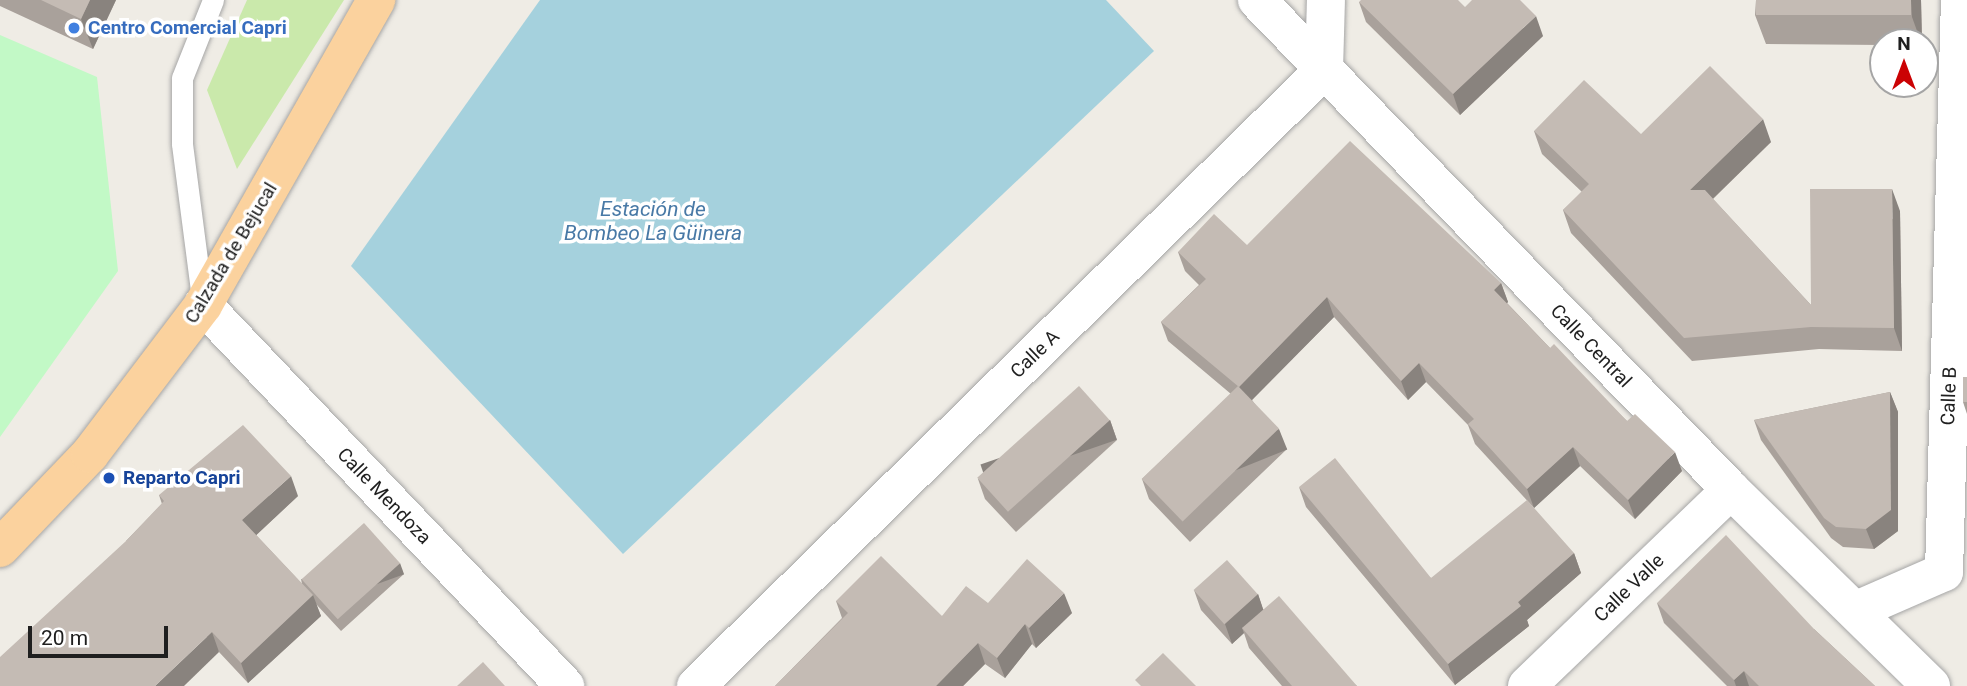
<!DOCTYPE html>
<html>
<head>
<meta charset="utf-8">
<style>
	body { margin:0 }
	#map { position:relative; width:1967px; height:686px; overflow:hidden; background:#efece5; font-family:Roboto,sans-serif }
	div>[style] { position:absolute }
	.grass>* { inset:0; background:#cae9ab }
	.park>* { inset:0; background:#c2f9c6 }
	.water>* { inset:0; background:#a5d1dd }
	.roads { filter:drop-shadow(0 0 2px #a6a6a6) drop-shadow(0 0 2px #a6a6a6) }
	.lane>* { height:21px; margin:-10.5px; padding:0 10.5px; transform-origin:10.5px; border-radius:10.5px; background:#fff }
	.street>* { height:38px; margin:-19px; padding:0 19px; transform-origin:19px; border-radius:19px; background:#fff }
	.primary>* { height:38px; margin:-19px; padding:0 19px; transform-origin:19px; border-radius:19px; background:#fbd29e }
	.wall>* { inset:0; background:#a9a19b }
	.shaded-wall>* { inset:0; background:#89837e; transform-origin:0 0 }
	.building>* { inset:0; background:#c4bbb4; transform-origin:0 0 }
	.dots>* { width:19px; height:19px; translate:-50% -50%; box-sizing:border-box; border:4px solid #fff; border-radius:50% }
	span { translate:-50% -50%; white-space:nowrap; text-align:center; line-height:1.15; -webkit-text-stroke:7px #fff; paint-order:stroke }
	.shop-label { font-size:19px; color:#366cbe; font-weight:700 }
	.left { translate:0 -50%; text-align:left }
	.street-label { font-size:19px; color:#1f1f1f }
	.transit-label { font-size:19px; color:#164399; font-weight:700 }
	.water-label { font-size:21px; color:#4879a6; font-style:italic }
	.north { position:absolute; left:1869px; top:28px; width:70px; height:70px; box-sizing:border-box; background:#fff; border:2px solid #a5a5a5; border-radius:50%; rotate:0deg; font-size:19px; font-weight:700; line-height:28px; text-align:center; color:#1f1f1f }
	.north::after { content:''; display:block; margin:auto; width:24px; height:32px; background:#cb0204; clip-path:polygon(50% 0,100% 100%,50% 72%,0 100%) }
	.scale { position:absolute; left:28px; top:626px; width:140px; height:32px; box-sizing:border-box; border:4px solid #1f1f1f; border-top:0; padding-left:9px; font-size:21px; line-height:24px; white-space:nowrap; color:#1f1f1f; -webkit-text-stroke:5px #fff; paint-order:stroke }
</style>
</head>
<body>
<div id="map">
	<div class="grass">
		<i style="clip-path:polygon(247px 0,344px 0,237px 169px,207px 90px)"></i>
	</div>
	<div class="park">
		<i style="clip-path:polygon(0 35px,97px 77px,118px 271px,0 437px)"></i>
	</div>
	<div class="water">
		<i style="clip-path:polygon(540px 0,1106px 0,1154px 51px,623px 554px,351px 266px)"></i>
	</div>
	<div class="roads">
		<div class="lane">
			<i style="left:202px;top:298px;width:156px;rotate:-97.4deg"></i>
			<i style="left:182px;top:143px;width:65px;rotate:-90deg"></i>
			<i style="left:182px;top:78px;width:84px;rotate:-68.3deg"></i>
		</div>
		<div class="street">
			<i style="left:1257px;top:0;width:682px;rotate:45.95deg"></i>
			<i style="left:1731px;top:490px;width:280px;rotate:44.4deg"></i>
			<i style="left:203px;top:305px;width:526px;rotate:46.46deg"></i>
			<i style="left:1857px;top:610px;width:95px;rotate:-23.6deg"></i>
			<i style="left:1944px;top:572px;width:572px;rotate:-88.4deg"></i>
			<i style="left:696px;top:686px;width:880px;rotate:-44.45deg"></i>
			<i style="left:1324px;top:70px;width:70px;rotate:-88.4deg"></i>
			<i style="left:1527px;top:686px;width:283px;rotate:-43.9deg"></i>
		</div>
		<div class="primary">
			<i style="left:0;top:548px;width:130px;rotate:-46.2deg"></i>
			<i style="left:90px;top:454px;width:187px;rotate:-52.8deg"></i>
			<i style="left:203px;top:305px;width:351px;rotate:-60.4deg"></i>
		</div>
	</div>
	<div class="wall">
		<i style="clip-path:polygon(0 0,116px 0,93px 49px,0 6px)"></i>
		<i style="clip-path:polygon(1756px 0,1921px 0,1922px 42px,1883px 42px,1883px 45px,1766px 44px,1755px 15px)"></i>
		<i style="clip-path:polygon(1359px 2px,1465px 7px,1543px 36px,1460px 115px,1366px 22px)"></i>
		<i style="clip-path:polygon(1534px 131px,1641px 134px,1771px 142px,1713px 199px,1811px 305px,1900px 211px,1902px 351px,1819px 349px,1692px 361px,1571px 233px,1563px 210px,1582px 192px,1542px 154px)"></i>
		<i style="clip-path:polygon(1247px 245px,1501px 283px,1508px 302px,1507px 303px,1550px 348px,1627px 421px,1682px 471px,1635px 519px,1580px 466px,1534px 508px,1475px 444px,1468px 425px,1426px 382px,1408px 400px,1334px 317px,1252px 400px,1287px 449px,1190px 542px,1149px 499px,1142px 479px,1231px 394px,1168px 341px,1161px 322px,1199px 285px,1185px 271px,1178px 252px)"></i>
		<i style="clip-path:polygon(1967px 377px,1967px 414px,1963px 402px)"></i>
		<i style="clip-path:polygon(1890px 392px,1898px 412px,1898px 531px,1874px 549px,1843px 547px,1831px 538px,1761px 440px,1754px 420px)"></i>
		<i style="clip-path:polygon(1110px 420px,1117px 440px,1016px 532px,985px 499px,978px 479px)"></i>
		<i style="clip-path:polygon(1299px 487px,1431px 578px,1574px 553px,1581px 573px,1527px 620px,1529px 626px,1455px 685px,1306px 507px)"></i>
		<i style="clip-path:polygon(159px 495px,298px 496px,256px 535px,302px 584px,301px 579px,404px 574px,341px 631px,316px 604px,321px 616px,248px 683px,219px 652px,126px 541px,162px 504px)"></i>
		<i style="clip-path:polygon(1194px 590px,1258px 594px,1263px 609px,1357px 686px,1282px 686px,1249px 648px,1244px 633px,1232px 644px,1201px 610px)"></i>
		<i style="clip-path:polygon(836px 601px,942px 616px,988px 603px,1072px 613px,1036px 648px,1032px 644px,1005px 678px,985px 664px,963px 686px,775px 686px,842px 618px)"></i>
		<i style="clip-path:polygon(1657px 603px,1814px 629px,1875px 686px,1727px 686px,1664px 623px)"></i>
	</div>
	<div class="shaded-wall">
		<i style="clip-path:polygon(90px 0,116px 0,93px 49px,81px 19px)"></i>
		<i style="clip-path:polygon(1911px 0,1921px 0,1922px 42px,1921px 42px,1912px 17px)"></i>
		<i style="clip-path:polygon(1536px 16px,1543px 36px,1460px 115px,1453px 94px)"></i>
		<i style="clip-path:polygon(1763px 119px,1771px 142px,1698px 213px,1690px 190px)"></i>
		<i style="clip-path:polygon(1892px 189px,1900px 211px,1902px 351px,1894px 328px)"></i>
		<i style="clip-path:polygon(1501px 283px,1508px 302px,1501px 309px,1494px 290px)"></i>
		<i style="clip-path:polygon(1327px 297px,1334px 317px,1246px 406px,1239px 387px)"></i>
		<i style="clip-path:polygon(1419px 363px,1426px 382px,1408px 400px,1401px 381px)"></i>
		<i style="clip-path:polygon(1890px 392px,1898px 412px,1898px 531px,1874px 549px,1866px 529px)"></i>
		<i style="left:1110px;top:420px;width:21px;height:137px;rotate:71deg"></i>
		<i style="left:1279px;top:429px;width:22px;height:133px;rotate:68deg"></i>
		<i style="clip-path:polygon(1573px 447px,1580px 466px,1534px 508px,1527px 489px)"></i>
		<i style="clip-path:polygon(1675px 452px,1682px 471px,1635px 519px,1628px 500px)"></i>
		<i style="clip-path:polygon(291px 476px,298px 496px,250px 541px,242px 520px)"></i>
		<i style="clip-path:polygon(1574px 553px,1581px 573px,1527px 620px,1529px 626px,1455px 685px,1448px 664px)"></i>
		<i style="left:400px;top:563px;width:12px;height:85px;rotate:70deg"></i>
		<i style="clip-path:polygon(1064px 593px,1072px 613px,1036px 648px,1029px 628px)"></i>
		<i style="clip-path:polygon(1258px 594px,1265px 615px,1242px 628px,1244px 633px,1232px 644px,1225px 624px)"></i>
		<i style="clip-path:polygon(313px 595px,321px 616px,248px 683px,241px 663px)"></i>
		<i style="clip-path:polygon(1025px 624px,1032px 644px,1005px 678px,997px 658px)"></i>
		<i style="clip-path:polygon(212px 632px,219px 652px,184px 686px,155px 686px)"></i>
		<i style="clip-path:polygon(978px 643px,985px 664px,963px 686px,936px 686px)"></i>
		<i style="clip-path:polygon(1744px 671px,1749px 686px,1736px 686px,1734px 680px)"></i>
	</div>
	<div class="building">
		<i style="clip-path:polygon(41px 0,90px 0,81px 19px)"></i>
		<i style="clip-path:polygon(1361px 0,1458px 0,1465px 7px,1472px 0,1520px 0,1536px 16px,1453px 94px,1359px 2px)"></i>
		<i style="left:1756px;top:0;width:155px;height:15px"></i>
		<i style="clip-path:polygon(1710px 66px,1763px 119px,1690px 190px,1705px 190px,1811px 305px,1810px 189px,1892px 189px,1894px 328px,1811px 327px,1684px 338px,1563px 210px,1589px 184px,1534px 131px,1584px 80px,1641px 134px)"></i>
		<i style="clip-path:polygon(1350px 141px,1501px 283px,1494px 290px,1550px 348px,1554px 344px,1627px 421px,1635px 414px,1675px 452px,1628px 500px,1573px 447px,1527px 489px,1468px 424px,1474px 419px,1419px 363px,1401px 381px,1327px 297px,1239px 387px,1161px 322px,1206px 279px,1178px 252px,1214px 214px,1247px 245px)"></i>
		<i style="left:1963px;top:377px;width:4px;height:25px"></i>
		<i style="left:1079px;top:386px;width:46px;height:137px;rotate:48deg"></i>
		<i style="left:1238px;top:386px;width:59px;height:134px;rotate:46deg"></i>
		<i style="clip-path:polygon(1890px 392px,1891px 510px,1866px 529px,1836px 527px,1824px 518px,1754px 420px)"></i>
		<i style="clip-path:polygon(243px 425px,291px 476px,242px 520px,313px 595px,241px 663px,212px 632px,155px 686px,0 686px,0 657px,126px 541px,164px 501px,159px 495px)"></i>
		<i style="clip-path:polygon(1335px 458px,1431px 578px,1527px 500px,1574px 553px,1518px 602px,1521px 606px,1448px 664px,1299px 487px)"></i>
		<i style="left:364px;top:523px;width:54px;height:84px;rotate:48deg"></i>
		<i style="clip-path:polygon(1726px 535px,1814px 629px,1875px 686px,1759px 686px,1744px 671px,1734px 680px,1657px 603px)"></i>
		<i style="clip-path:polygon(881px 556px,942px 616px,966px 586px,988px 603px,1027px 559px,1064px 593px,1029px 628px,1025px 624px,997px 658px,978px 643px,936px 686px,775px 686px,848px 613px,836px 601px)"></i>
		<i style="left:1227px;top:560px;width:46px;height:45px;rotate:48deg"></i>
		<i style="clip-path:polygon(1279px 596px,1357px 686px,1292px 686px,1242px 628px)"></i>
		<i style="clip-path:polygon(1163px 653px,1196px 686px,1141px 686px,1135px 680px)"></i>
		<i style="clip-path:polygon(483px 662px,505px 686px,457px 686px)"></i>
	</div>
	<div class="dots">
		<i style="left:74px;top:28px;background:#3f7fe0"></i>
		<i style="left:109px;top:478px;background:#1a4fb4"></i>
	</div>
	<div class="shop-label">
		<span class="left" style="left:88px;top:28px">Centro Comercial Capri</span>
	</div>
	<div class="street-label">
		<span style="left:231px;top:253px;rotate:-59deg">Calzada de Bejucal</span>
		<span style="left:1591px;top:346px;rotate:46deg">Calle Central</span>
		<span style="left:1035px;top:354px;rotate:-44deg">Calle A</span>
		<span style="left:1949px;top:396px;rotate:-88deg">Calle B</span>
		<span style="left:384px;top:496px;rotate:46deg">Calle Mendoza</span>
		<span style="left:1629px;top:588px;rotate:-44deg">Calle Valle</span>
	</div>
	<div class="transit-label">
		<span class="left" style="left:123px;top:478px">Reparto Capri</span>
	</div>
	<div class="water-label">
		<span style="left:653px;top:221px">Estación de<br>Bombeo La Güinera</span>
	</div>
	<div class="north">N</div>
	<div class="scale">20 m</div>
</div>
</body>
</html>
